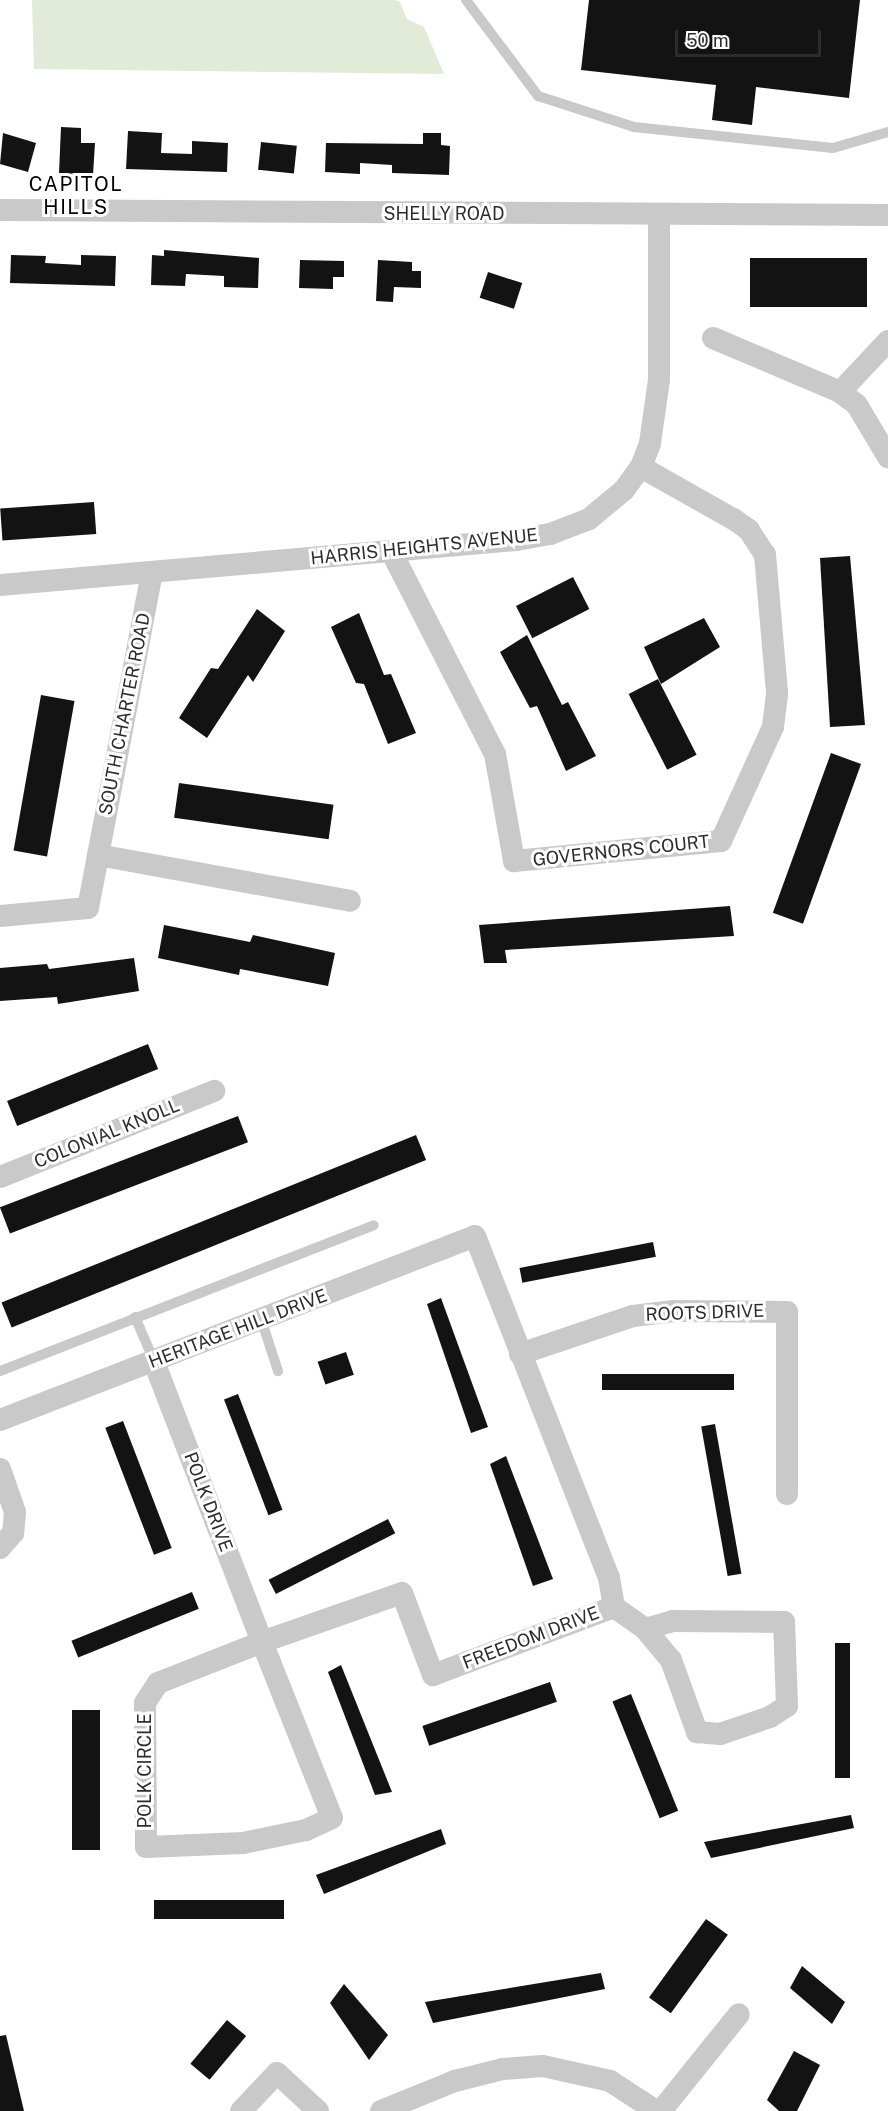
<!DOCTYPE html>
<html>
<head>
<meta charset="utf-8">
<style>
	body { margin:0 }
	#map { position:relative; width:888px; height:2111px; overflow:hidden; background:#fff; font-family:"Public Sans",sans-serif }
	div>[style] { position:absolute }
	.green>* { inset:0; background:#e1ebd8 }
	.building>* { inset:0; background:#131313; transform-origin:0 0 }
	.lane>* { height:10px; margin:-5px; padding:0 5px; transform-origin:5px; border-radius:5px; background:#c9c9c9 }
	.street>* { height:22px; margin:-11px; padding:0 11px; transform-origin:11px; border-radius:11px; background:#c9c9c9 }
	span { translate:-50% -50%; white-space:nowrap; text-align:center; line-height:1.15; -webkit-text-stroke:6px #fff; paint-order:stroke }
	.street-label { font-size:18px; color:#2c2c2c }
	.neighbourhood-label { font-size:20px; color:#000; letter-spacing:1.5px }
	.scale { position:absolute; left:675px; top:30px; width:146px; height:27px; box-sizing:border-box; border:3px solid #2c2c2c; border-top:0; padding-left:8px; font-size:18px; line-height:21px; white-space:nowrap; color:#2c2c2c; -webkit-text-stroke:4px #fff; paint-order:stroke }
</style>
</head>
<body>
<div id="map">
	<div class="green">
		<i style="clip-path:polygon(32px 0,395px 0,400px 2px,407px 19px,424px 27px,444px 74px,34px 69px)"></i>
	</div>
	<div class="building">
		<i style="clip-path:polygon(589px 0,860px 0,849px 98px,756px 87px,752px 125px,712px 120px,716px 85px,581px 70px)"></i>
		<i style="clip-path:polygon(61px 127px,81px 128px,81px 143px,95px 143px,93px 175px,59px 173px)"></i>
		<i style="clip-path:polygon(128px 131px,162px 133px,161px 153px,192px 154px,192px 141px,228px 143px,227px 172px,126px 169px)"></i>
		<i style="clip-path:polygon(3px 133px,36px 143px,28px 172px,0 164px)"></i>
		<i style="clip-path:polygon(423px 133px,441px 133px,441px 145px,450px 146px,449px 175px,392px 173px,392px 165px,360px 163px,360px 174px,325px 172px,326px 143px,423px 144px)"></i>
		<i style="left:261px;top:142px;width:36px;height:28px;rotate:6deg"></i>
		<i style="clip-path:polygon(164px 250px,259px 258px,258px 288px,224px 287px,224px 276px,186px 274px,185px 286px,151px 285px,152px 255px,164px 256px)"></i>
		<i style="clip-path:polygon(11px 255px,46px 256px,45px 263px,81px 265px,81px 255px,116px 256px,115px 286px,10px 283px)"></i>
		<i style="left:750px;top:258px;width:117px;height:49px"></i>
		<i style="clip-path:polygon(300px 260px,344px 261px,344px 277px,333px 277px,333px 289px,299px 288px)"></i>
		<i style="clip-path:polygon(378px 260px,412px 262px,412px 271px,421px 271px,421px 288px,394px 287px,393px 302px,376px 301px)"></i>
		<i style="left:488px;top:272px;width:36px;height:27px;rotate:18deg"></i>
		<i style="left:94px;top:502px;width:32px;height:94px;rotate:86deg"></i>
		<i style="clip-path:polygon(850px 556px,865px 725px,830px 727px,820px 558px)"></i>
		<i style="left:573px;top:577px;width:36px;height:64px;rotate:63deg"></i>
		<i style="clip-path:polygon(257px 609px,285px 631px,253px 682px,248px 675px,207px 738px,179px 718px,211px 668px,218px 669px)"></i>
		<i style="clip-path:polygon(359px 613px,384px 675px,391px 674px,416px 733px,388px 744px,364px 684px,356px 683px,331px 627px)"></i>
		<i style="clip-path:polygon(704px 618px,720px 647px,661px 684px,644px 647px)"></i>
		<i style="clip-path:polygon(527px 635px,562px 705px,568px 702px,596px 756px,566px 771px,537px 706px,530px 708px,500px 652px)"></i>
		<i style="left:658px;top:679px;width:85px;height:33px;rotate:63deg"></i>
		<i style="left:41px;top:695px;width:34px;height:158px;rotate:10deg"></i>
		<i style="left:831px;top:753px;width:32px;height:170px;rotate:20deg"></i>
		<i style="left:179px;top:783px;width:156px;height:35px;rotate:8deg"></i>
		<i style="clip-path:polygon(730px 906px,734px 936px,505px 950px,507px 963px,484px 963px,479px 925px)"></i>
		<i style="clip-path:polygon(164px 925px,250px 942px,253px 935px,335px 953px,328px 986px,240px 969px,239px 975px,158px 958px)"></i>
		<i style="clip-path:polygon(134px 958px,139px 991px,58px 1004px,57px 997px,0 1001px,0 968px,47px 964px,49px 969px)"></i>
		<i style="left:148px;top:1044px;width:27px;height:152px;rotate:68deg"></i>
		<i style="left:238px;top:1116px;width:28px;height:255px;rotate:69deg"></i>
		<i style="left:416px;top:1135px;width:27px;height:447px;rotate:68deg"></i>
		<i style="left:653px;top:1242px;width:15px;height:136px;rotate:79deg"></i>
		<i style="clip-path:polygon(441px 1298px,488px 1427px,471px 1433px,427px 1304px)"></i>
		<i style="left:346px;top:1352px;width:24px;height:30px;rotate:71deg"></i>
		<i style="left:602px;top:1374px;width:132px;height:16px"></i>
		<i style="left:238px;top:1394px;width:124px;height:15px;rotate:69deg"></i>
		<i style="left:123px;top:1421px;width:136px;height:19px;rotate:69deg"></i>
		<i style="left:715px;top:1424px;width:152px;height:14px;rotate:80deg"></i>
		<i style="clip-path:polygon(506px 1456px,553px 1579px,533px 1586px,490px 1464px)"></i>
		<i style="left:388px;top:1519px;width:16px;height:134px;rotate:63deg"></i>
		<i style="left:192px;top:1592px;width:18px;height:130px;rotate:68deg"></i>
		<i style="left:850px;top:1643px;width:135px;height:15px;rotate:90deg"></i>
		<i style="clip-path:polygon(341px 1665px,392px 1792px,375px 1795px,328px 1672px)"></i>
		<i style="left:550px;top:1682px;width:21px;height:135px;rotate:71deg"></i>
		<i style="left:631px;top:1694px;width:126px;height:20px;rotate:68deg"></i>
		<i style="left:72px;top:1710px;width:28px;height:140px"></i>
		<i style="clip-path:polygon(851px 1815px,854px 1828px,711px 1858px,704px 1842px)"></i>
		<i style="clip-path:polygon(441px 1829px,446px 1844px,324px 1894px,316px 1875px)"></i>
		<i style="left:154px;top:1900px;width:130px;height:19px"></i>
		<i style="left:706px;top:1919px;width:27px;height:97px;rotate:36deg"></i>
		<i style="clip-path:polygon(802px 1966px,845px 2002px,832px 2024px,790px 1988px)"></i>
		<i style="clip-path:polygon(601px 1973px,605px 1989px,433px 2023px,425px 2002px)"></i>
		<i style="clip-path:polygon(344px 1984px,388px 2035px,369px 2060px,330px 2003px)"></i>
		<i style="left:227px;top:2020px;width:25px;height:57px;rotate:40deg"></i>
		<i style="clip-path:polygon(6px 2035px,24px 2111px,0 2111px,0 2036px)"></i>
		<i style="clip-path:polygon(794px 2051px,820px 2065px,797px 2111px,779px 2111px,767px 2100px)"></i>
	</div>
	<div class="lane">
		<i style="left:466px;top:0;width:120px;rotate:53.1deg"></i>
		<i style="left:538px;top:96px;width:101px;rotate:17.9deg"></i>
		<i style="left:634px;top:127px;width:200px;rotate:6deg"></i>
		<i style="left:833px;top:148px;width:57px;rotate:-16.2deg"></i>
		<i style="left:135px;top:1317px;width:48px;rotate:66.6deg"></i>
		<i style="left:261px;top:1319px;width:55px;rotate:71.9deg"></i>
		<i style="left:0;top:1371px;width:401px;rotate:-21.3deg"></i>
	</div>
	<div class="street">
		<i style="left:0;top:210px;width:888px;rotate:0.32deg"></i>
		<i style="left:713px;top:338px;width:138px;rotate:23deg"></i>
		<i style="left:840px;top:392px;width:21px;rotate:37deg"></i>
		<i style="left:857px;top:405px;width:61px;rotate:59.2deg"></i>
		<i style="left:840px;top:392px;width:70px;rotate:-46.7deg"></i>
		<i style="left:391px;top:551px;width:228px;rotate:62.9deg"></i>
		<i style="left:495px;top:754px;width:109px;rotate:79.9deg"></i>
		<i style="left:514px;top:861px;width:208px;rotate:-5.5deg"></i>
		<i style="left:721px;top:841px;width:125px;rotate:-65.5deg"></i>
		<i style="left:773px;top:727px;width:35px;rotate:-83deg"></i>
		<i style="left:777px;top:692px;width:138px;rotate:-95deg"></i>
		<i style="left:765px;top:555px;width:30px;rotate:-123deg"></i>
		<i style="left:749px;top:530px;width:19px;rotate:-145deg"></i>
		<i style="left:733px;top:519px;width:106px;rotate:-150.5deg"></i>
		<i style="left:0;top:585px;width:518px;rotate:-4.98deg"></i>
		<i style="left:516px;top:540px;width:35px;rotate:-10deg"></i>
		<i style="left:550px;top:534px;width:42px;rotate:-21deg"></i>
		<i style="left:589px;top:519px;width:45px;rotate:-39.6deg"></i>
		<i style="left:624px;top:490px;width:29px;rotate:-54deg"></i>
		<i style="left:641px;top:467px;width:26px;rotate:-69deg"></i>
		<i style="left:650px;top:443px;width:64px;rotate:-81.9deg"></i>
		<i style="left:659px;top:380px;width:164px;rotate:-90deg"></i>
		<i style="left:98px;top:855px;width:256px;rotate:10.3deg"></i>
		<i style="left:0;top:916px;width:88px;rotate:-5.2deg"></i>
		<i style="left:88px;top:908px;width:342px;rotate:-79.2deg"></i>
		<i style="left:0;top:1177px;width:231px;rotate:-21.9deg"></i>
		<i style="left:520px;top:1354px;width:119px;rotate:-18.6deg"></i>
		<i style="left:633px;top:1316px;width:41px;rotate:-7deg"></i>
		<i style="left:674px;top:1311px;width:113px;rotate:0.5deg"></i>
		<i style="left:787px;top:1312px;width:182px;rotate:90deg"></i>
		<i style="left:154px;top:1362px;width:300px;rotate:68.9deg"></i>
		<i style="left:262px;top:1642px;width:189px;rotate:68.3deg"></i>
		<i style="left:332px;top:1818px;width:29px;rotate:155deg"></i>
		<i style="left:306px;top:1830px;width:64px;rotate:168.3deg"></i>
		<i style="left:243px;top:1843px;width:97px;rotate:177.6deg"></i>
		<i style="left:146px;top:1847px;width:144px;rotate:-90.4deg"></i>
		<i style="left:145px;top:1703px;width:24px;rotate:-57deg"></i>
		<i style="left:158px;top:1683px;width:112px;rotate:-21.5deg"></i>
		<i style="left:262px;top:1642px;width:148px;rotate:-19.3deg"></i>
		<i style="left:402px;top:1593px;width:88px;rotate:69.3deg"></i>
		<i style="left:433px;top:1675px;width:193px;rotate:-20.6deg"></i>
		<i style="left:0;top:1420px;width:509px;rotate:-21.17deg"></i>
		<i style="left:475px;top:1236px;width:367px;rotate:68.6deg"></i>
		<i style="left:609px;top:1578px;width:29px;rotate:80deg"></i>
		<i style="left:0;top:1469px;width:46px;rotate:70.8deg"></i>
		<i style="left:15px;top:1512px;width:21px;rotate:95deg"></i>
		<i style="left:13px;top:1533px;width:20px;rotate:131deg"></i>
		<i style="left:614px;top:1607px;width:38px;rotate:35deg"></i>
		<i style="left:645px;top:1629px;width:40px;rotate:50deg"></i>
		<i style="left:671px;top:1660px;width:77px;rotate:70.1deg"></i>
		<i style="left:697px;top:1732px;width:23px;rotate:5deg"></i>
		<i style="left:720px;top:1734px;width:53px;rotate:-18.8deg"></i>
		<i style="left:770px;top:1717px;width:20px;rotate:-33deg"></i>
		<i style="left:787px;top:1706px;width:84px;rotate:-92deg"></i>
		<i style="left:784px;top:1622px;width:111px;rotate:-179.5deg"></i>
		<i style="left:673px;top:1621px;width:29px;rotate:164deg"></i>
		<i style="left:241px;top:2111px;width:52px;rotate:-46.5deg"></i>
		<i style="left:277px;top:2073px;width:56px;rotate:42.8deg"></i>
		<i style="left:381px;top:2111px;width:80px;rotate:-22.1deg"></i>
		<i style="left:455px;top:2081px;width:49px;rotate:-14deg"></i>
		<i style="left:503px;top:2069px;width:40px;rotate:-4.3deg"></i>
		<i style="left:543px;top:2066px;width:69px;rotate:12.6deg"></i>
		<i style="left:610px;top:2081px;width:55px;rotate:33.1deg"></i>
		<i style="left:661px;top:2111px;width:124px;rotate:-51.2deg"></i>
	</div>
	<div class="street-label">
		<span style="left:444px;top:214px">SHELLY ROAD</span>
		<span style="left:424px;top:547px;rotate:-6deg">HARRIS HEIGHTS AVENUE</span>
		<span style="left:125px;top:714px;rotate:-79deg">SOUTH CHARTER ROAD</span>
		<span style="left:621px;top:851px;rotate:-6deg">GOVERNORS COURT</span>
		<span style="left:107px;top:1134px;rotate:-22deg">COLONIAL KNOLL</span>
		<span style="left:705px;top:1313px;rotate:-2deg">ROOTS DRIVE</span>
		<span style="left:238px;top:1329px;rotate:-21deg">HERITAGE HILL DRIVE</span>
		<span style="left:208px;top:1502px;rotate:69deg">POLK DRIVE</span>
		<span style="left:531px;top:1638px;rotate:-21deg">FREEDOM DRIVE</span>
		<span style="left:145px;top:1771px;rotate:-90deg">POLK CIRCLE</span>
	</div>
	<div class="neighbourhood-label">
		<span style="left:76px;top:196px">CAPITOL<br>HILLS</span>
	</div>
	<div class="scale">50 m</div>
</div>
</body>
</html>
